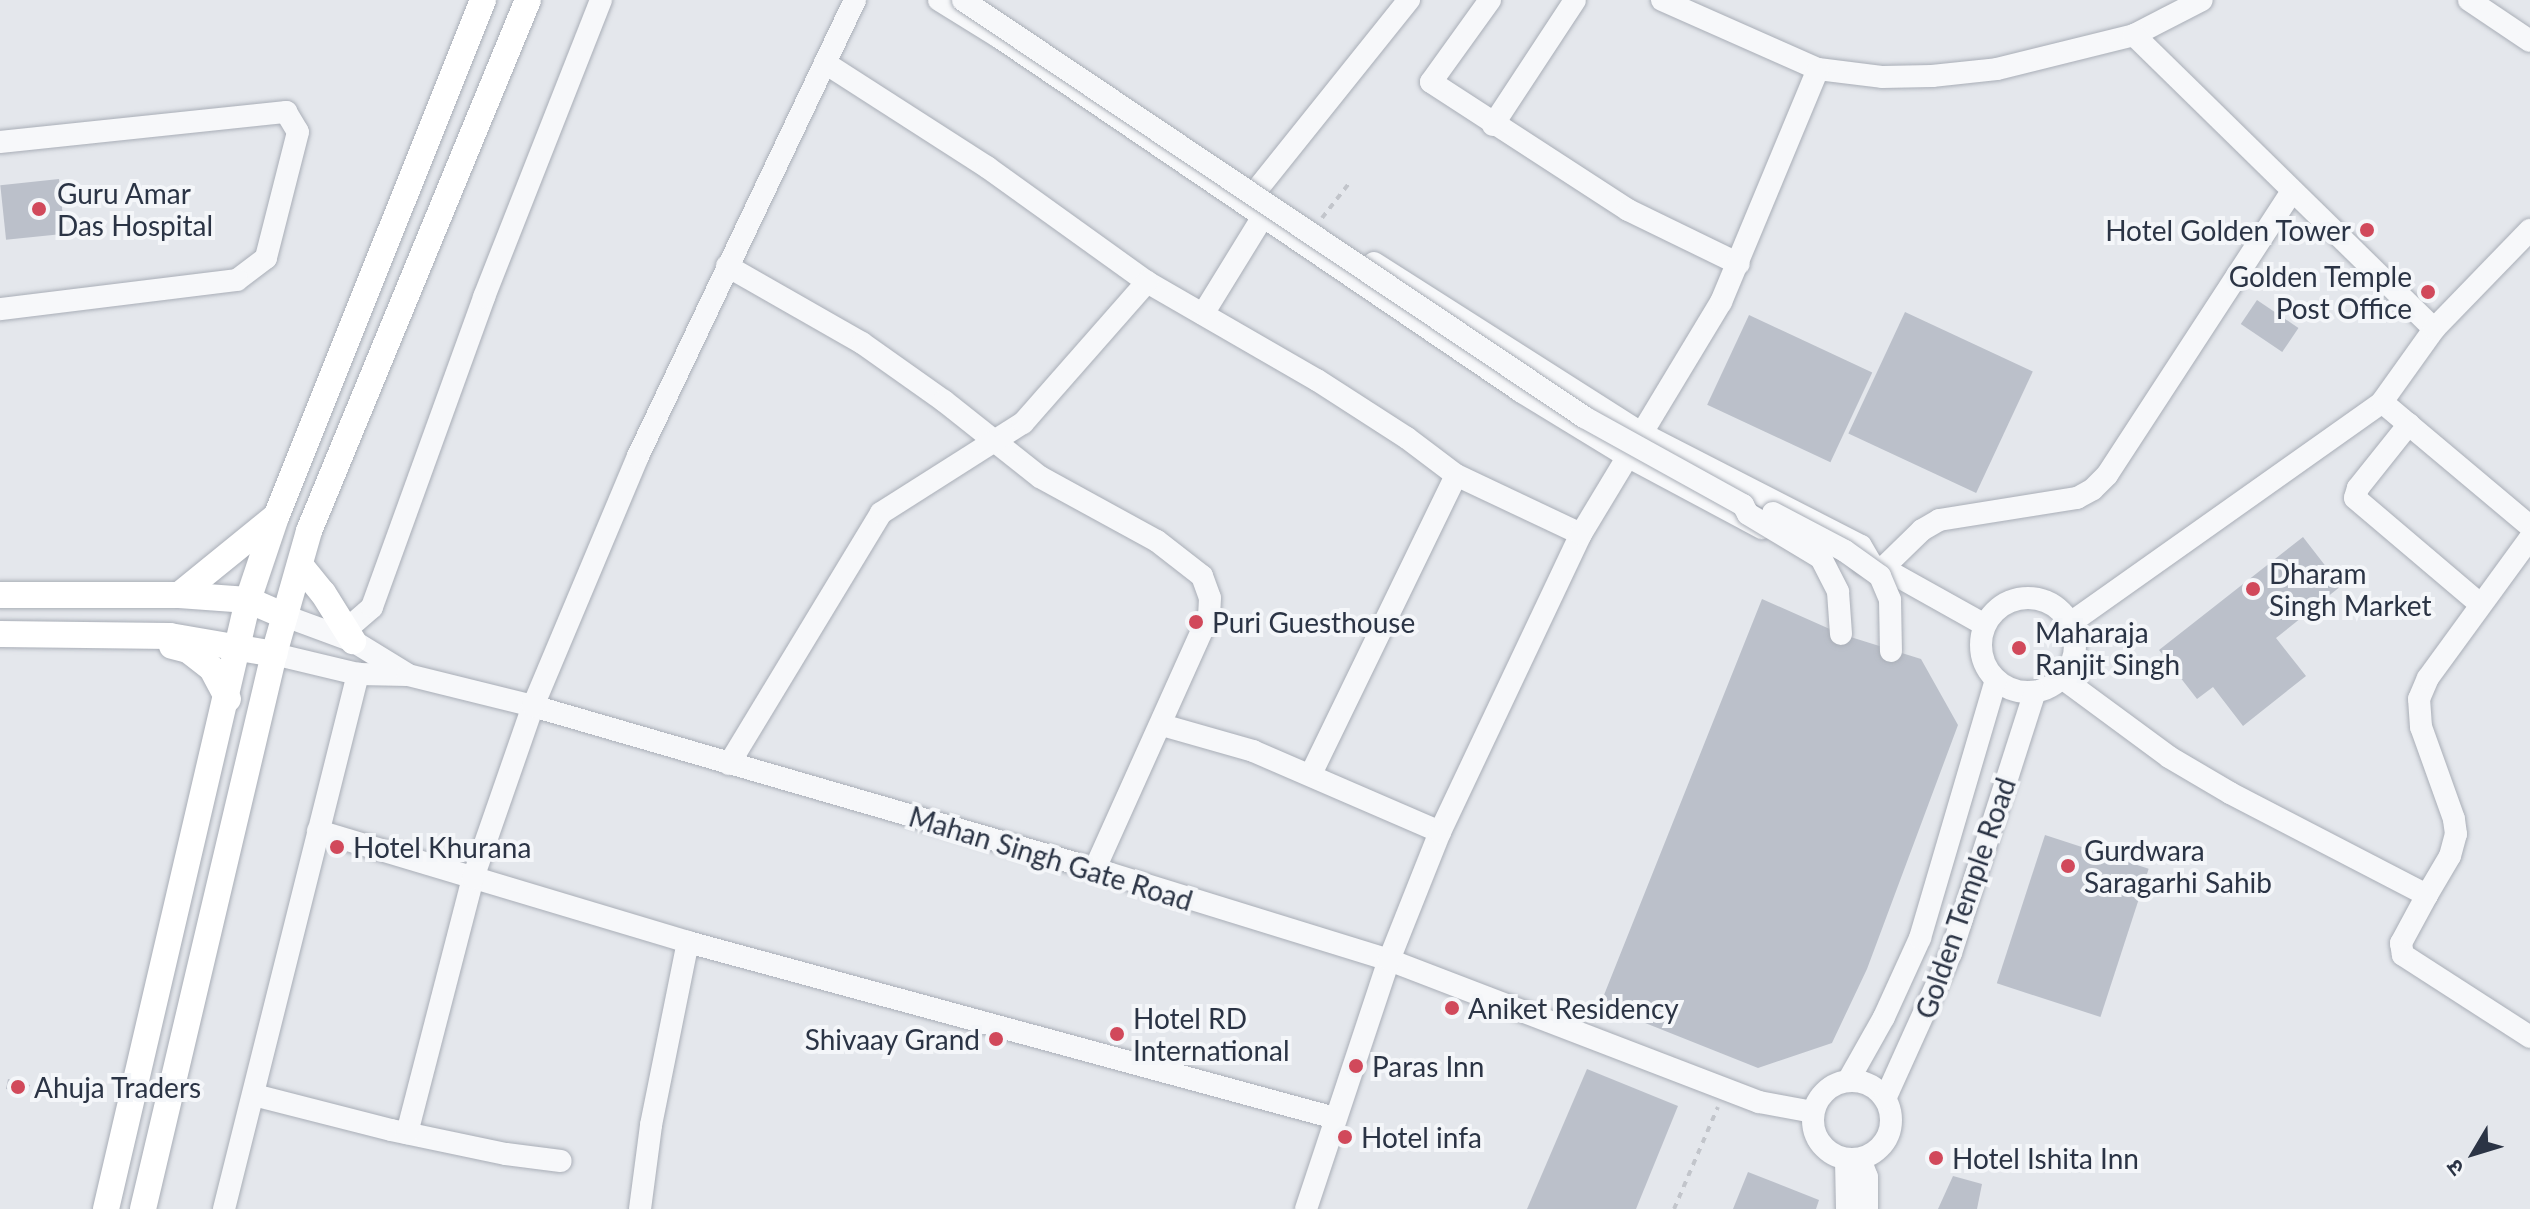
<!DOCTYPE html>
<html>
<head>
<meta charset="utf-8">
<style>
	body { margin:0 }
	#map { position:relative; width:2530px; height:1209px; overflow:hidden; background:#e4e7ec; font-family:Lato,"Noto Sans Devanagari",sans-serif }
	div>[style] { position:absolute }
	.building>* { inset:0; background:#bbc0ca; transform-origin:0 0 }
	.path>* { height:4px; margin-top:-2px; transform-origin:0; background:repeating-linear-gradient(90deg,#c2c5cb 0 6px,transparent 0 12px) }
	.roads { filter:drop-shadow(0 0 2px #a9aeb7) drop-shadow(0 0 2px #a9aeb7) }
	.minor>* { height:22px; margin:-11px; padding:0 11px; transform-origin:11px; border-radius:11px; background:#f7f8fa }
	.minor>.ring { margin:-11px; padding:0; box-sizing:content-box; background:none; border:22px solid #f7f8fa; border-radius:50% }
	.major>* { height:26px; margin:-13px; padding:0 13px; transform-origin:13px; border-radius:13px; background:#fff }
	.bridges { filter:drop-shadow(0 0 2px #a9aeb7) drop-shadow(0 0 2px #a9aeb7) }
	.minor-bridge>* { height:22px; margin:-11px; padding:0 11px; transform-origin:11px; border-radius:11px; background:#f7f8fa }
	.dots>* { width:22px; height:22px; translate:-50% -50%; box-sizing:border-box; border:4px solid #f4f6f9; border-radius:50% }
	span { translate:-50% -50%; white-space:nowrap; text-align:center; line-height:1.15; -webkit-text-stroke:8px #f4f6f9; paint-order:stroke }
	.poi-label { font-size:28px; color:#2b3445 }
	.left { translate:0 -50%; text-align:left }
	.right { translate:-100% -50%; text-align:right }
	.street-label { font-size:28px; color:#2b3445 }
	.north { position:absolute; left:2434px; top:1113px; width:80px; height:80px; -webkit-text-stroke:6px #f4f6f9; paint-order:stroke; rotate:232deg; font-size:22px; font-weight:700; line-height:32px; text-align:center; color:#2b3445 }
	.north::after { content:''; display:block; margin:auto; width:28px; height:36px; background:#2b3445; clip-path:polygon(50% 0,100% 100%,50% 72%,0 100%) }
</style>
</head>
<body>
<div id="map">
	<div class="building">
		<i style="left:59px;top:179px;width:55px;height:59px;rotate:84deg"></i>
		<i style="left:2257px;top:300px;width:50px;height:29px;rotate:34deg"></i>
		<i style="left:1905px;top:312px;width:141px;height:134px;rotate:25deg"></i>
		<i style="left:1749px;top:315px;width:136px;height:99px;rotate:25deg"></i>
		<i style="clip-path:polygon(2303px 537px,2341px 586px,2276px 638px,2306px 676px,2243px 726px,2213px 687px,2197px 699px,2159px 650px)"></i>
		<i style="clip-path:polygon(1762px 599px,1841px 634px,1921px 659px,1958px 725px,1867px 969px,1832px 1043px,1758px 1068px,1600px 1005px)"></i>
		<i style="left:2045px;top:835px;width:109px;height:156px;rotate:18deg"></i>
		<i style="clip-path:polygon(1587px 1069px,1678px 1106px,1636px 1209px,1527px 1209px)"></i>
		<i style="clip-path:polygon(8px 1079px,30px 1085px,26px 1093px,6px 1089px)"></i>
		<i style="clip-path:polygon(1748px 1172px,1819px 1200px,1816px 1209px,1733px 1209px)"></i>
		<i style="clip-path:polygon(1953px 1176px,1982px 1184px,1977px 1209px,1938px 1209px)"></i>
	</div>
	<div class="path">
		<i style="left:1322px;top:218px;width:46px;rotate:-52.1deg"></i>
		<i style="left:1674px;top:1209px;width:111px;rotate:-66.7deg"></i>
	</div>
	<div class="roads">
		<div class="minor">
			<i style="left:939px;top:0;width:70px;rotate:31.7deg"></i>
			<i style="left:999px;top:37px;width:632px;rotate:34.17deg"></i>
			<i style="left:1522px;top:392px;width:123px;rotate:31.4deg"></i>
			<i style="left:1627px;top:456px;width:153px;rotate:28.1deg"></i>
			<i style="left:1490px;top:0;width:101px;rotate:125.7deg"></i>
			<i style="left:1431px;top:82px;width:235px;rotate:33deg"></i>
			<i style="left:1628px;top:210px;width:123px;rotate:25.9deg"></i>
			<i style="left:1662px;top:0;width:171px;rotate:23.9deg"></i>
			<i style="left:1818px;top:69px;width:64px;rotate:7.1deg"></i>
			<i style="left:1882px;top:77px;width:50px;rotate:-1.1deg"></i>
			<i style="left:1932px;top:76px;width:65px;rotate:-6.1deg"></i>
			<i style="left:1997px;top:69px;width:141px;rotate:-13.9deg"></i>
			<i style="left:2134px;top:35px;width:76px;rotate:-27.2deg"></i>
			<i style="left:2469px;top:0;width:73px;rotate:33.9deg"></i>
			<i style="left:2134px;top:35px;width:420px;rotate:44.4deg"></i>
			<i style="left:825px;top:63px;width:193px;rotate:32.7deg"></i>
			<i style="left:987px;top:167px;width:197px;rotate:35.7deg"></i>
			<i style="left:1147px;top:282px;width:196px;rotate:30deg"></i>
			<i style="left:1317px;top:380px;width:107px;rotate:32.8deg"></i>
			<i style="left:1407px;top:438px;width:61px;rotate:37.1deg"></i>
			<i style="left:1456px;top:475px;width:138px;rotate:25.3deg"></i>
			<i style="left:1493px;top:125px;width:149px;rotate:-56.7deg"></i>
			<i style="left:0;top:142px;width:288px;rotate:-6deg"></i>
			<i style="left:286px;top:112px;width:23px;rotate:59deg"></i>
			<i style="left:298px;top:132px;width:130px;rotate:104.3deg"></i>
			<i style="left:266px;top:258px;width:36px;rotate:143deg"></i>
			<i style="left:237px;top:280px;width:239px;rotate:173deg"></i>
			<i style="left:1259px;top:187px;width:240px;rotate:-51.3deg"></i>
			<i style="left:1374px;top:263px;width:317px;rotate:32.5deg"></i>
			<i style="left:1641px;top:433px;width:247px;rotate:27.2deg"></i>
			<i style="left:1861px;top:546px;width:20px;rotate:60deg"></i>
			<i style="left:727px;top:266px;width:155px;rotate:29.7deg"></i>
			<i style="left:862px;top:343px;width:100px;rotate:35.3deg"></i>
			<i style="left:944px;top:401px;width:122px;rotate:38.4deg"></i>
			<i style="left:1040px;top:477px;width:133px;rotate:28.7deg"></i>
			<i style="left:1157px;top:541px;width:57px;rotate:37.9deg"></i>
			<i style="left:1202px;top:576px;width:23px;rotate:70deg"></i>
			<i style="left:1210px;top:598px;width:17px;rotate:93deg"></i>
			<i style="left:1209px;top:615px;width:278px;rotate:114.2deg"></i>
			<i style="left:1203px;top:314px;width:113px;rotate:-58.4deg"></i>
			<i style="left:2382px;top:402px;width:193px;rotate:40deg"></i>
			<i style="left:2409px;top:424px;width:82px;rotate:128.6deg"></i>
			<i style="left:2358px;top:488px;width:10px;rotate:107deg"></i>
			<i style="left:2355px;top:498px;width:164px;rotate:40.3deg"></i>
			<i style="left:1862px;top:563px;width:22px;rotate:13deg"></i>
			<i style="left:1883px;top:568px;width:117px;rotate:29.2deg"></i>
			<i style="left:1883px;top:568px;width:54px;rotate:-44.3deg"></i>
			<i style="left:1922px;top:530px;width:20px;rotate:-30deg"></i>
			<i style="left:1939px;top:520px;width:140px;rotate:-9.1deg"></i>
			<i style="left:2077px;top:498px;width:18px;rotate:-29deg"></i>
			<i style="left:2093px;top:489px;width:20px;rotate:-45deg"></i>
			<i style="left:2107px;top:475px;width:339px;rotate:-56.9deg"></i>
			<i class="ring" style="left:1981px;top:598px;width:72px;height:72px"></i>
			<i style="left:285px;top:616px;width:72px;rotate:20.2deg"></i>
			<i style="left:353px;top:641px;width:63px;rotate:31.4deg"></i>
			<i style="left:2069px;top:624px;width:384px;rotate:-35.3deg"></i>
			<i style="left:2382px;top:402px;width:90px;rotate:-54.5deg"></i>
			<i style="left:2434px;top:329px;width:138px;rotate:-45.9deg"></i>
			<i style="left:347px;top:629px;width:33px;rotate:-41deg"></i>
			<i style="left:372px;top:607px;width:330px;rotate:-70.1deg"></i>
			<i style="left:484px;top:297px;width:319px;rotate:-68.5deg"></i>
			<i style="left:274px;top:654px;width:86px;rotate:13.4deg"></i>
			<i style="left:358px;top:674px;width:50px;rotate:1.1deg"></i>
			<i style="left:408px;top:675px;width:129px;rotate:13.9deg"></i>
			<i style="left:533px;top:706px;width:585px;rotate:16.17deg"></i>
			<i style="left:1095px;top:869px;width:308px;rotate:17.2deg"></i>
			<i style="left:1389px;top:960px;width:396px;rotate:21deg"></i>
			<i style="left:1759px;top:1102px;width:55px;rotate:10.5deg"></i>
			<i style="left:2062px;top:678px;width:133px;rotate:36.4deg"></i>
			<i style="left:2169px;top:757px;width:71px;rotate:30.5deg"></i>
			<i style="left:2230px;top:793px;width:222px;rotate:27.4deg"></i>
			<i style="left:2427px;top:895px;width:55px;rotate:118.4deg"></i>
			<i style="left:2401px;top:943px;width:12px;rotate:81deg"></i>
			<i style="left:2403px;top:955px;width:151px;rotate:32.8deg"></i>
			<i style="left:1162px;top:725px;width:95px;rotate:15.9deg"></i>
			<i style="left:1253px;top:751px;width:204px;rotate:23.4deg"></i>
			<i style="left:729px;top:764px;width:293px;rotate:-58.8deg"></i>
			<i style="left:881px;top:513px;width:168px;rotate:-32.4deg"></i>
			<i style="left:1023px;top:423px;width:188px;rotate:-48.7deg"></i>
			<i style="left:1311px;top:774px;width:332px;rotate:-64.1deg"></i>
			<i style="left:318px;top:831px;width:386px;rotate:16.7deg"></i>
			<i style="left:688px;top:942px;width:671px;rotate:15.22deg"></i>
			<i style="left:2427px;top:895px;width:45px;rotate:-59.5deg"></i>
			<i style="left:2450px;top:856px;width:23px;rotate:-75deg"></i>
			<i style="left:2456px;top:834px;width:15px;rotate:-98deg"></i>
			<i style="left:2454px;top:819px;width:98px;rotate:-109.7deg"></i>
			<i style="left:2421px;top:727px;width:28px;rotate:-94deg"></i>
			<i style="left:2419px;top:699px;width:23px;rotate:-67deg"></i>
			<i style="left:2428px;top:678px;width:173px;rotate:-53.9deg"></i>
			<i class="ring" style="left:1813px;top:1081px;width:56px;height:56px"></i>
			<i style="left:1848px;top:1081px;width:73px;rotate:-60.6deg"></i>
			<i style="left:1884px;top:1017px;width:87px;rotate:-65.5deg"></i>
			<i style="left:1920px;top:938px;width:269px;rotate:-73.6deg"></i>
			<i style="left:254px;top:1095px;width:141px;rotate:14.3deg"></i>
			<i style="left:391px;top:1130px;width:117px;rotate:11.8deg"></i>
			<i style="left:506px;top:1154px;width:55px;rotate:7.3deg"></i>
			<i style="left:1885px;top:1099px;width:160px;rotate:-65.7deg"></i>
			<i style="left:1951px;top:953px;width:274px;rotate:-72.2deg"></i>
			<i style="left:407px;top:1133px;width:263px;rotate:-75.5deg"></i>
			<i style="left:473px;top:878px;width:182px;rotate:-70.8deg"></i>
			<i style="left:533px;top:706px;width:271px;rotate:-67.2deg"></i>
			<i style="left:638px;top:456px;width:505px;rotate:-64.55deg"></i>
			<i style="left:1860px;top:1159px;width:19px;rotate:69deg"></i>
			<i style="left:1867px;top:1177px;width:32px;rotate:90deg"></i>
			<i style="left:1846px;top:1160px;width:49px;rotate:88.8deg"></i>
			<i style="left:224px;top:1209px;width:552px;rotate:-75.94deg"></i>
			<i style="left:640px;top:1209px;width:85px;rotate:-82.5deg"></i>
			<i style="left:651px;top:1125px;width:187px;rotate:-78.6deg"></i>
			<i style="left:1306px;top:1209px;width:262px;rotate:-71.6deg"></i>
			<i style="left:1389px;top:960px;width:138px;rotate:-68.3deg"></i>
			<i style="left:1440px;top:832px;width:330px;rotate:-64.7deg"></i>
			<i style="left:1581px;top:534px;width:271px;rotate:-58.9deg"></i>
			<i style="left:1721px;top:302px;width:252px;rotate:-67.4deg"></i>
		</div>
		<div class="major">
			<i style="left:300px;top:565px;width:36px;rotate:51deg"></i>
			<i style="left:323px;top:593px;width:57px;rotate:58deg"></i>
			<i style="left:0;top:595px;width:179px"></i>
			<i style="left:179px;top:595px;width:69px;rotate:4.1deg"></i>
			<i style="left:248px;top:600px;width:40px;rotate:23.4deg"></i>
			<i style="left:179px;top:595px;width:124px;rotate:-39.1deg"></i>
			<i style="left:0;top:634px;width:170px;rotate:0.7deg"></i>
			<i style="left:170px;top:636px;width:106px;rotate:9.8deg"></i>
			<i style="left:274px;top:654px;width:128px;rotate:-74.1deg"></i>
			<i style="left:309px;top:531px;width:574px;rotate:-67.59deg"></i>
			<i style="left:172px;top:646px;width:16px;rotate:14deg"></i>
			<i style="left:188px;top:650px;width:31px;rotate:38deg"></i>
			<i style="left:212px;top:669px;width:34px;rotate:62deg"></i>
			<i style="left:106px;top:1209px;width:625px;rotate:-76.87deg"></i>
			<i style="left:248px;top:600px;width:88px;rotate:-71.4deg"></i>
			<i style="left:276px;top:517px;width:557px;rotate:-68.18deg"></i>
			<i style="left:143px;top:1209px;width:570px;rotate:-76.72deg"></i>
		</div>
	</div>
	<div class="bridges">
		<div class="minor-bridge">
			<i style="left:963px;top:0;width:748px;rotate:33.88deg"></i>
			<i style="left:1584px;top:417px;width:182px;rotate:29deg"></i>
			<i style="left:1743px;top:505px;width:10px;rotate:61deg"></i>
			<i style="left:1748px;top:514px;width:85px;rotate:31.1deg"></i>
			<i style="left:1821px;top:558px;width:38px;rotate:63deg"></i>
			<i style="left:1838px;top:592px;width:42px;rotate:85.9deg"></i>
			<i style="left:1773px;top:513px;width:81px;rotate:27.8deg"></i>
			<i style="left:1845px;top:551px;width:43px;rotate:35.5deg"></i>
			<i style="left:1880px;top:576px;width:26px;rotate:67deg"></i>
			<i style="left:1890px;top:600px;width:51px;rotate:88.9deg"></i>
		</div>
	</div>
	<div class="dots">
		<i style="left:39px;top:209px;background:#d1495b"></i>
		<i style="left:2367px;top:230px;background:#d1495b"></i>
		<i style="left:2428px;top:292px;background:#d1495b"></i>
		<i style="left:2253px;top:589px;background:#d1495b"></i>
		<i style="left:1196px;top:622px;background:#d1495b"></i>
		<i style="left:2019px;top:648px;background:#d1495b"></i>
		<i style="left:337px;top:847px;background:#d1495b"></i>
		<i style="left:2068px;top:866px;background:#d1495b"></i>
		<i style="left:1452px;top:1008px;background:#d1495b"></i>
		<i style="left:1117px;top:1034px;background:#d1495b"></i>
		<i style="left:996px;top:1039px;background:#d1495b"></i>
		<i style="left:1356px;top:1066px;background:#d1495b"></i>
		<i style="left:18px;top:1087px;background:#d1495b"></i>
		<i style="left:1345px;top:1137px;background:#d1495b"></i>
		<i style="left:1936px;top:1158px;background:#d1495b"></i>
	</div>
	<div class="poi-label">
		<span class="left" style="left:57px;top:209px">Guru Amar<br>Das Hospital</span>
		<span class="right" style="left:2351px;top:230px">Hotel Golden Tower</span>
		<span class="right" style="left:2412px;top:292px">Golden Temple<br>Post Office</span>
		<span class="left" style="left:2269px;top:589px">Dharam<br>Singh Market</span>
		<span class="left" style="left:1212px;top:622px">Puri Guesthouse</span>
		<span class="left" style="left:2035px;top:648px">Maharaja<br>Ranjit Singh</span>
		<span class="left" style="left:353px;top:847px">Hotel Khurana</span>
		<span class="left" style="left:2084px;top:866px">Gurdwara<br>Saragarhi Sahib</span>
		<span class="left" style="left:1468px;top:1008px">Aniket Residency</span>
		<span class="left" style="left:1133px;top:1034px">Hotel RD<br>International</span>
		<span class="right" style="left:980px;top:1039px">Shivaay Grand</span>
		<span class="left" style="left:1372px;top:1066px">Paras Inn</span>
		<span class="left" style="left:34px;top:1087px">Ahuja Traders</span>
		<span class="left" style="left:1361px;top:1137px">Hotel infa</span>
		<span class="left" style="left:1952px;top:1158px">Hotel Ishita Inn</span>
	</div>
	<div class="street-label">
		<span style="left:1051px;top:858px;rotate:17deg">Mahan Singh Gate Road</span>
		<span style="left:1965px;top:898px;rotate:-71deg">Golden Temple Road</span>
	</div>
	<div class="north">उ</div>
</div>
</body>
</html>
